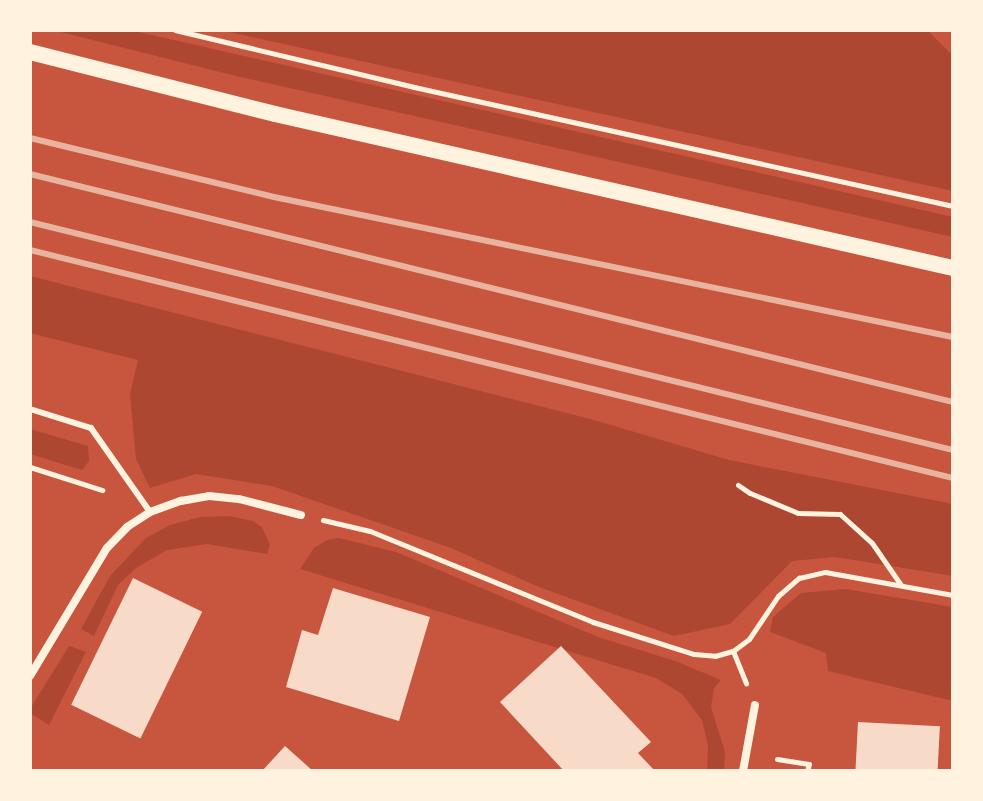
<!DOCTYPE html>
<html>
<head>
<meta charset="utf-8">
<style>
	body { margin:0 }
	#map { position:relative; width:983px; height:801px; overflow:hidden; background:#c8553d; font-family:"DejaVu Sans",sans-serif }
	div>[style] { position:absolute }
	.green>* { inset:0; background:#ae4732 }
	.building>* { inset:0; background:#f7dbc8; transform-origin:0 0 }
	.path>* { height:5px; margin:-2.5px; padding:0 2.5px; transform-origin:2.5px; border-radius:2.5px; background:#fff3e0 }
	.service>* { height:6px; margin:-3px; padding:0 3px; transform-origin:3px; border-radius:3px; background:#fff3e0 }
	.minor>* { height:8px; margin:-4px; padding:0 4px; transform-origin:4px; border-radius:4px; background:#fff3e0 }
	.secondary>* { height:16px; margin:-8px; padding:0 8px; transform-origin:8px; border-radius:8px; background:#fff3e0 }
	.rail>* { height:6px; margin:-3px; padding:0 3px; transform-origin:3px; border-radius:3px; background:#e9b49f }
	span { translate:-50% -50%; white-space:nowrap; text-align:center; line-height:1.15; -webkit-text-stroke:8px #fff3e0; paint-order:stroke }
	.frame { position:absolute; inset:0; border:32px solid #fff3e0; pointer-events:none }
</style>
</head>
<body>
<div id="map">
	<div class="green">
		<i style="clip-path:polygon(53px 30px,130px 30px,953px 217px,953px 237px,232px 75px)"></i>
		<i style="clip-path:polygon(220px 30px,927px 30px,953px 56px,953px 191px)"></i>
		<i style="clip-path:polygon(30px 276px,594px 420px,729px 460px,953px 504px,953px 576px,835px 557px,792px 561px,730px 624px,674px 636px,539px 587px,451px 548px,272px 486px,196px 474px,150px 488px,136px 459px,130px 394px,138px 360px,30px 333px)"></i>
		<i style="clip-path:polygon(30px 429px,88px 446px,89px 461px,82px 470px,30px 454px)"></i>
		<i style="clip-path:polygon(229px 516px,253px 521px,262px 527px,270px 545px,267px 554px,207px 544px,167px 550px,136px 568px,118px 585px,94px 636px,81px 629px,110px 576px,146px 538px,170px 525px,200px 517px)"></i>
		<i style="clip-path:polygon(339px 538px,396px 552px,598px 637px,678px 662px,721px 680px,714px 688px,711px 707px,725px 752px,724px 771px,707px 771px,708px 746px,702px 720px,682px 694px,656px 678px,300px 569px,314px 548px,327px 540px)"></i>
		<i style="clip-path:polygon(845px 589px,953px 607px,953px 701px,828px 671px,826px 653px,770px 632px,773px 617px,801px 593px)"></i>
		<i style="clip-path:polygon(69px 646px,86px 652px,49px 725px,30px 713px,30px 709px)"></i>
	</div>
	<div class="building">
		<i style="left:133px;top:578px;width:77px;height:141px;rotate:26deg"></i>
		<i style="clip-path:polygon(333px 588px,430px 617px,399px 721px,286px 687px,302px 630px,318px 635px)"></i>
		<i style="clip-path:polygon(561px 646px,651px 742px,638px 753px,655px 771px,564px 771px,500px 702px)"></i>
		<i style="left:858px;top:722px;width:82px;height:49px;rotate:3deg"></i>
		<i style="clip-path:polygon(285px 746px,313px 771px,262px 771px)"></i>
	</div>
	<div class="path">
		<i style="left:175px;top:30px;width:246px;rotate:13.4deg"></i>
		<i style="left:414px;top:87px;width:552px;rotate:12.45deg"></i>
		<i style="left:30px;top:467px;width:76px;rotate:17.7deg"></i>
		<i style="left:738px;top:485px;width:14px;rotate:34deg"></i>
		<i style="left:750px;top:493px;width:52px;rotate:22.6deg"></i>
		<i style="left:798px;top:513px;width:42px;rotate:1.4deg"></i>
		<i style="left:840px;top:514px;width:43px;rotate:42.2deg"></i>
		<i style="left:872px;top:543px;width:51px;rotate:55.4deg"></i>
		<i style="left:323px;top:520px;width:48px;rotate:13.2deg"></i>
		<i style="left:370px;top:531px;width:241px;rotate:22.2deg"></i>
		<i style="left:593px;top:622px;width:106px;rotate:17.6deg"></i>
		<i style="left:694px;top:654px;width:21px;rotate:5deg"></i>
		<i style="left:715px;top:656px;width:19px;rotate:-16deg"></i>
		<i style="left:733px;top:651px;width:20px;rotate:-37deg"></i>
		<i style="left:749px;top:639px;width:52px;rotate:-56deg"></i>
		<i style="left:778px;top:596px;width:28px;rotate:-41deg"></i>
		<i style="left:799px;top:578px;width:27px;rotate:-13deg"></i>
		<i style="left:825px;top:572px;width:130px;rotate:10.2deg"></i>
		<i style="left:733px;top:651px;width:35px;rotate:68deg"></i>
		<i style="left:777px;top:759px;width:32px;rotate:9deg"></i>
		<i style="left:809px;top:764px;width:7px;rotate:106deg"></i>
	</div>
	<div class="service">
		<i style="left:30px;top:409px;width:64px;rotate:17.3deg"></i>
		<i style="left:91px;top:428px;width:103px;rotate:54.9deg"></i>
	</div>
	<div class="minor">
		<i style="left:30px;top:676px;width:149px;rotate:-59deg"></i>
		<i style="left:107px;top:548px;width:29px;rotate:-46deg"></i>
		<i style="left:127px;top:527px;width:27px;rotate:-33deg"></i>
		<i style="left:150px;top:512px;width:33px;rotate:-20deg"></i>
		<i style="left:181px;top:501px;width:28px;rotate:-10deg"></i>
		<i style="left:209px;top:496px;width:30px;rotate:6deg"></i>
		<i style="left:239px;top:499px;width:64px;rotate:14.5deg"></i>
		<i style="left:743px;top:771px;width:67px;rotate:-79.7deg"></i>
	</div>
	<div class="secondary">
		<i style="left:30px;top:52px;width:253px;rotate:14.2deg"></i>
		<i style="left:275px;top:114px;width:695px;rotate:12.8deg"></i>
	</div>
	<div class="rail">
		<i style="left:30px;top:138px;width:251px;rotate:13.6deg"></i>
		<i style="left:274px;top:197px;width:693px;rotate:11.65deg"></i>
		<i style="left:30px;top:174px;width:951px;rotate:13.88deg"></i>
		<i style="left:30px;top:222px;width:951px;rotate:13.88deg"></i>
		<i style="left:30px;top:250px;width:951px;rotate:13.88deg"></i>
	</div>
	<div class="frame"></div>
</div>
</body>
</html>
